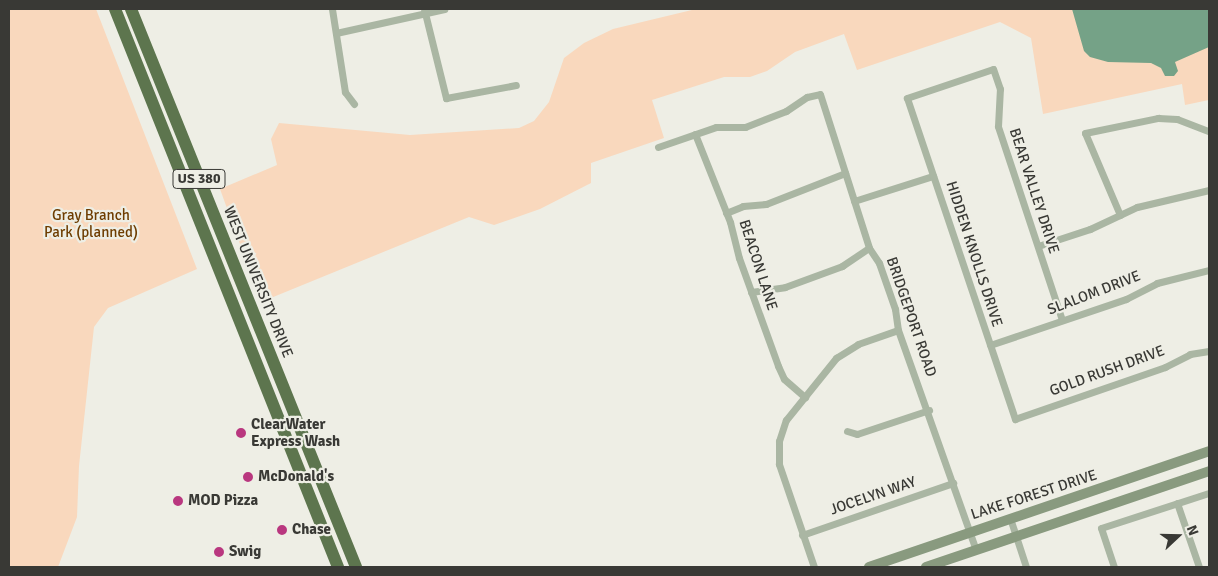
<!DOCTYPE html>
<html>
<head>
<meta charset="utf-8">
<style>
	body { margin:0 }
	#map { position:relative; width:1218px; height:576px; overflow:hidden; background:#eeeee5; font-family:Signika,sans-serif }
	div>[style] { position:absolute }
	.green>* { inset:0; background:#f9d8bd }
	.water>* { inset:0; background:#75a287 }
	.street>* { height:7px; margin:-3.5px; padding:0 3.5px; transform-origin:3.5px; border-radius:3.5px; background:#aab6a3 }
	.secondary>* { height:10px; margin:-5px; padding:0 5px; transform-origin:5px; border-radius:5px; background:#899a7f }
	.highway>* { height:12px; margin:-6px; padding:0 6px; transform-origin:6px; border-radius:6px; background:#5d754e }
	.dots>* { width:14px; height:14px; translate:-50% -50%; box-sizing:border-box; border:2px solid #eeeee5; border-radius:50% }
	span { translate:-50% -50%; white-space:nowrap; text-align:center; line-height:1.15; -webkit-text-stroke:4.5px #eeeee5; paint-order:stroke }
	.shield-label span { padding:1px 4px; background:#eeeee5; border:1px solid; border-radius:4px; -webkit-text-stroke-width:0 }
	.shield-label { font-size:14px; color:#393935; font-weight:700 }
	.street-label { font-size:15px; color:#393935 }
	.park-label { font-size:15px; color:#6e3d01 }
	.poi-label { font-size:15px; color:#393935; font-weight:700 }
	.left { translate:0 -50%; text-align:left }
	.frame { position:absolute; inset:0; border:10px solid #393935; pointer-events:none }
	.north { position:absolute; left:1153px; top:511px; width:50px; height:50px; -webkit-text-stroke:4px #eeeee5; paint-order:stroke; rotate:69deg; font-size:14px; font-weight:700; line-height:20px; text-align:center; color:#393935 }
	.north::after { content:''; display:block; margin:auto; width:18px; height:22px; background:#393935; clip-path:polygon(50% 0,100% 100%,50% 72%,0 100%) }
</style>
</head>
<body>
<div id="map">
	<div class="green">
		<i style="clip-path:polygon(9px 9px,96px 9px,197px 269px,108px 308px,94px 327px,79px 466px,77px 517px,58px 567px,9px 567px)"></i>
		<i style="clip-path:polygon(696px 9px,1209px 9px,1209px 100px,1185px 105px,1182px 84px,1043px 114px,1031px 38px,1000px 22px,857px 70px,844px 34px,795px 52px,767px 71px,750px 77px,724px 77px,652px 100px,664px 138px,591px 163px,591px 183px,540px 209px,494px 225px,469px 217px,261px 302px,220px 189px,277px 165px,271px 139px,279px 123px,410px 135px,519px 128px,534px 121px,549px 102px,564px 58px,584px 43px,613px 29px)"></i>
	</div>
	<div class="water">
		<i style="clip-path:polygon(1072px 9px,1209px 9px,1209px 47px,1175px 62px,1178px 71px,1174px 76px,1165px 76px,1161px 68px,1151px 63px,1108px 62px,1090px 57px,1084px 51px)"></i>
	</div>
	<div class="street">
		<i style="left:332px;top:9px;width:84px;rotate:81.1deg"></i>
		<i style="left:345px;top:92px;width:15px;rotate:53deg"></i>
		<i style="left:424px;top:9px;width:92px;rotate:76.1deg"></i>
		<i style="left:446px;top:98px;width:71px;rotate:-10.5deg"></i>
		<i style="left:336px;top:33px;width:111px;rotate:-12.5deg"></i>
		<i style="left:695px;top:134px;width:95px;rotate:68.3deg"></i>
		<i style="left:730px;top:222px;width:37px;rotate:76deg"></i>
		<i style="left:739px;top:258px;width:115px;rotate:70.1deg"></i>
		<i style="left:778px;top:366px;width:14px;rotate:65deg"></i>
		<i style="left:784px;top:379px;width:28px;rotate:41deg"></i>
		<i style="left:658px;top:147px;width:61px;rotate:-19deg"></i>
		<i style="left:716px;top:127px;width:29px"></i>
		<i style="left:745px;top:127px;width:44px;rotate:-21.3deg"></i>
		<i style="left:786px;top:111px;width:25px;rotate:-34deg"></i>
		<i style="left:807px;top:97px;width:13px;rotate:-13deg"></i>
		<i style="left:820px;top:94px;width:162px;rotate:72.3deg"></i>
		<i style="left:869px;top:248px;width:18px;rotate:56deg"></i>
		<i style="left:879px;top:263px;width:49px;rotate:70.8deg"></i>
		<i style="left:895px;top:309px;width:21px;rotate:82deg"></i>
		<i style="left:898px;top:330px;width:233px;rotate:70.5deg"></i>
		<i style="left:854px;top:201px;width:83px;rotate:-17.6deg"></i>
		<i style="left:726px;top:213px;width:18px;rotate:-22deg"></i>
		<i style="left:743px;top:206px;width:23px;rotate:-5deg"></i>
		<i style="left:766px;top:204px;width:85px;rotate:-21.4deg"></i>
		<i style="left:1120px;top:215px;width:89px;rotate:-113.1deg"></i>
		<i style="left:1085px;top:133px;width:75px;rotate:-11.6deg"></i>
		<i style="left:1158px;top:118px;width:19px;rotate:3deg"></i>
		<i style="left:1177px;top:119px;width:34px;rotate:21deg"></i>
		<i style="left:1038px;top:246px;width:55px;rotate:-18.1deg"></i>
		<i style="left:1090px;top:229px;width:52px;rotate:-25.1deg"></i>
		<i style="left:1137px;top:207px;width:74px;rotate:-13.3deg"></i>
		<i style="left:751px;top:292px;width:34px;rotate:-8deg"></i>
		<i style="left:785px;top:287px;width:61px;rotate:-20.2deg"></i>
		<i style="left:842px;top:266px;width:32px;rotate:-34deg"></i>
		<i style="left:1062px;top:320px;width:204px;rotate:-108.3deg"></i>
		<i style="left:998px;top:126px;width:37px;rotate:-87deg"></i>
		<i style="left:1000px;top:89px;width:21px;rotate:-109deg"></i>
		<i style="left:993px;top:69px;width:91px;rotate:161.4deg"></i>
		<i style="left:907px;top:98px;width:339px;rotate:71.4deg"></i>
		<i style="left:1015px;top:419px;width:159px;rotate:-19.1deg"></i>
		<i style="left:1165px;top:367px;width:28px;rotate:-27deg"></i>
		<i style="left:1190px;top:354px;width:19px;rotate:-9deg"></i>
		<i style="left:990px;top:345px;width:144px;rotate:-18.7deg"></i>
		<i style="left:1126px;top:299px;width:35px;rotate:-27deg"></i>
		<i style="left:1157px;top:283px;width:54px;rotate:-14deg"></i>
		<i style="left:847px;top:431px;width:10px;rotate:17deg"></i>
		<i style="left:857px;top:434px;width:76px;rotate:-18.4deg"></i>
		<i style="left:1177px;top:503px;width:68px;rotate:71deg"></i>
		<i style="left:1010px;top:518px;width:52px;rotate:71.9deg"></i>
		<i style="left:802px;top:535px;width:160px;rotate:-19deg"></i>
		<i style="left:814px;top:567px;width:109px;rotate:-108.8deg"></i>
		<i style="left:779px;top:464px;width:23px;rotate:-90deg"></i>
		<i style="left:779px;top:441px;width:22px;rotate:-72deg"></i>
		<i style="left:786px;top:420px;width:80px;rotate:-51.1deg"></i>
		<i style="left:836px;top:358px;width:26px;rotate:-32deg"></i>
		<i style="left:858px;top:344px;width:42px;rotate:-19.3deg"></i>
		<i style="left:1114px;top:567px;width:41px;rotate:-108.4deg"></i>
		<i style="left:1101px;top:528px;width:114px;rotate:-18deg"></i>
	</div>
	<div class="secondary">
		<i style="left:869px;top:567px;width:359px;rotate:-18.8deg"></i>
		<i style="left:926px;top:567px;width:299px;rotate:-18.7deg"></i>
	</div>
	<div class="highway">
		<i style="left:115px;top:9px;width:601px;rotate:68.22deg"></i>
		<i style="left:131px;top:9px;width:602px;rotate:68.04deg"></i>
	</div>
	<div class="dots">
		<i style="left:241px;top:433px;background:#b9377f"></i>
		<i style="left:248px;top:477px;background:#b9377f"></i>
		<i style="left:178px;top:501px;background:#b9377f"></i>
		<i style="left:282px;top:530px;background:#b9377f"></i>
		<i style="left:219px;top:552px;background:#b9377f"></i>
	</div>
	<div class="shield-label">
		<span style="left:199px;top:179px">US 380</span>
	</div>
	<div class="street-label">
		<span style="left:1034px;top:191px;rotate:72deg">BEAR VALLEY DRIVE</span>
		<span style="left:974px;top:254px;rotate:72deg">HIDDEN KNOLLS DRIVE</span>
		<span style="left:758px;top:265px;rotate:72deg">BEACON LANE</span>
		<span style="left:258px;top:282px;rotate:68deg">WEST UNIVERSITY DRIVE</span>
		<span style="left:1094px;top:293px;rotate:-21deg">SLALOM DRIVE</span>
		<span style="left:911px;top:317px;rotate:71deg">BRIDGEPORT ROAD</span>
		<span style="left:1107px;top:371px;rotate:-20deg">GOLD RUSH DRIVE</span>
		<span style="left:1034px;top:495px;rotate:-18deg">LAKE FOREST DRIVE</span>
		<span style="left:873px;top:496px;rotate:-19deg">JOCELYN WAY</span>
	</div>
	<div class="park-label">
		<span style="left:91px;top:224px">Gray Branch<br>Park (planned)</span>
	</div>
	<div class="poi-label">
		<span class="left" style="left:251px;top:433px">ClearWater<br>Express Wash</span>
		<span class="left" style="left:258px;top:477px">McDonald's</span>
		<span class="left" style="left:188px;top:501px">MOD Pizza</span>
		<span class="left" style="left:292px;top:530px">Chase</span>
		<span class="left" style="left:229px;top:552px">Swig</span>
	</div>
	<div class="frame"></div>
	<div class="north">N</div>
</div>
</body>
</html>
